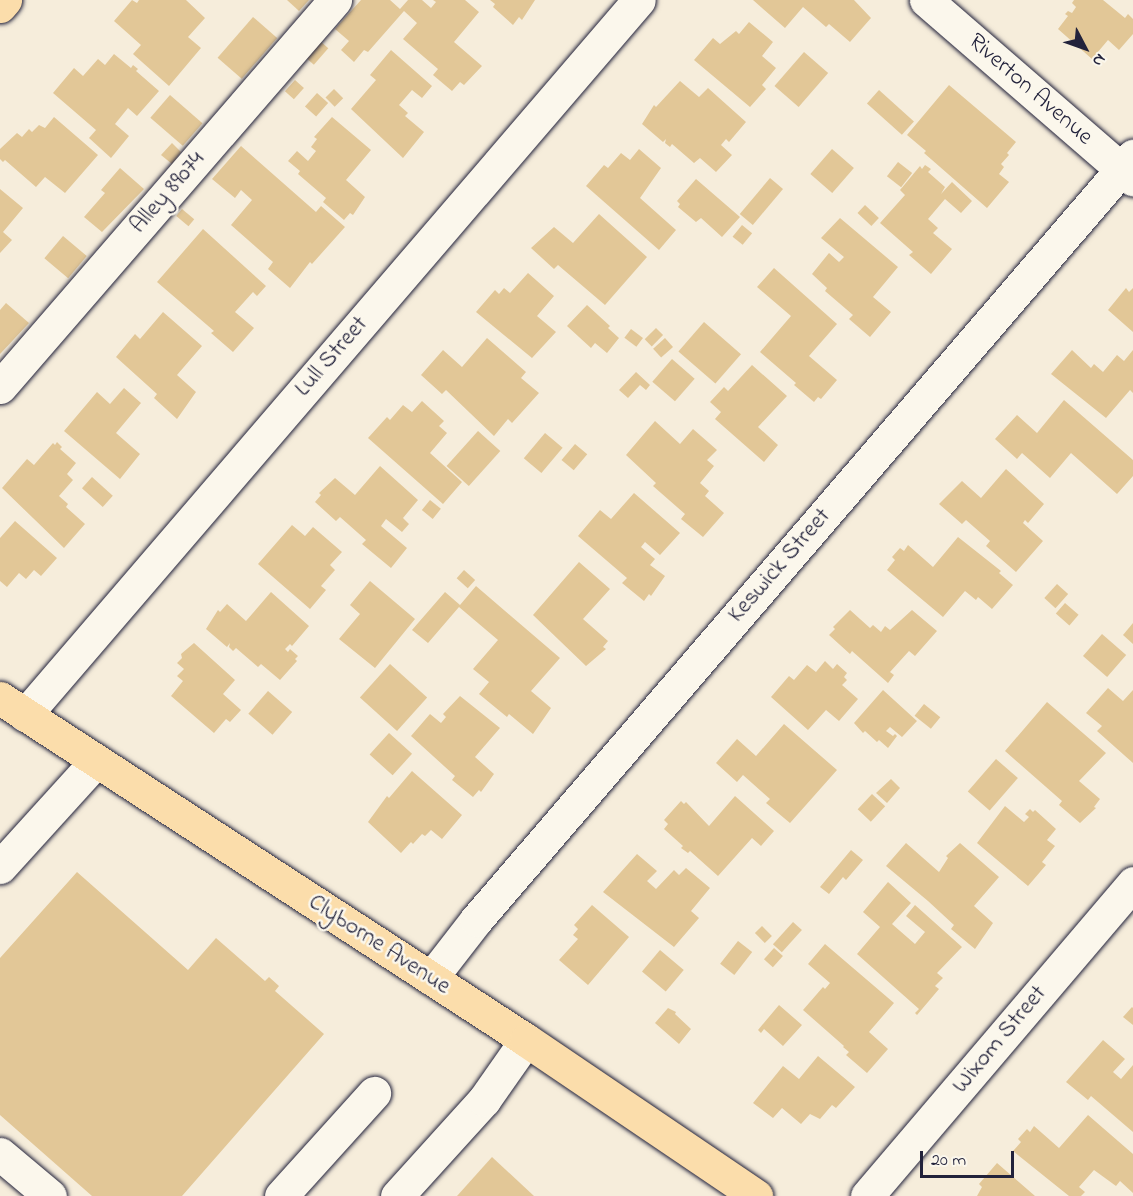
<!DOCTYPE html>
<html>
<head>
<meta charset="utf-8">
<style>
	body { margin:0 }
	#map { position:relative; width:1133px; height:1196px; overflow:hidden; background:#f6eddb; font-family:"Indie Flower",sans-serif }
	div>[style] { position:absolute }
	.building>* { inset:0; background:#e2c797; transform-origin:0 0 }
	.roads { filter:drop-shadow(0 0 2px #22223b) drop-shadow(0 0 2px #22223b) }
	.minor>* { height:33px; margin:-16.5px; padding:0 16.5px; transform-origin:16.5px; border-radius:16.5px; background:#fbf7ec }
	.major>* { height:33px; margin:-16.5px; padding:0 16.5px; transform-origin:16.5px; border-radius:16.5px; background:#fbddab }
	span { translate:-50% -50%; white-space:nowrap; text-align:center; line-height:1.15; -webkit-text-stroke:5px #fbf7ec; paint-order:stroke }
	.street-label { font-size:24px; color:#22223b }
	.north { position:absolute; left:1055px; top:18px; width:60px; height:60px; -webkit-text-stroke:4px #fbf7ec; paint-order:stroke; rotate:131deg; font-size:16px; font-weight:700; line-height:24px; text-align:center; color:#22223b }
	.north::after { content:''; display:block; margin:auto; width:21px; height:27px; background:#22223b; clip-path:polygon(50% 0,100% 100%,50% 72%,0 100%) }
	.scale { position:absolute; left:920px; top:1151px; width:94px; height:27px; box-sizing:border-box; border:3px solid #22223b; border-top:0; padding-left:8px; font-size:18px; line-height:21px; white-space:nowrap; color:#22223b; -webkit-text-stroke:4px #fbf7ec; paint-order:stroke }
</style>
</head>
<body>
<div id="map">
	<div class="building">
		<i style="clip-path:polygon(132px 0,137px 3px,139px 0,186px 0,205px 18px,188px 37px,201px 48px,169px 86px,133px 54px,141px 45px,114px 21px)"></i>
		<i style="clip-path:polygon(287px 0,309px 0,299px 11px)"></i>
		<i style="clip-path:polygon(361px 0,390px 0,400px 9px,408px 0,422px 0,431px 8px,436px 2px,433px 0,465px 0,479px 12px,454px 42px,482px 66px,464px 85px,460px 82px,452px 91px,433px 75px,438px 69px,403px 39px,417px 23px,404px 11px,368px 52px,364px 50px,354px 62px,341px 50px,349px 41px,335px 29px)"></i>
		<i style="clip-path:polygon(490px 0,535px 0,522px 20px,519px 17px,513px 25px,493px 7px,495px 4px)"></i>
		<i style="clip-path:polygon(753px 0,854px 0,871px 18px,850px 42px,829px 24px,826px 27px,803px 7px,785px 28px)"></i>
		<i style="clip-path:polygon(1074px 0,1103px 0,1125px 18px,1128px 14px,1133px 19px,1133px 34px,1119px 50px,1108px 40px,1092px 59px,1058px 29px,1068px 16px,1065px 14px,1068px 11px,1072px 13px,1076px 7px,1072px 3px)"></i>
		<i style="left:253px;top:17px;width:32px;height:54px;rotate:41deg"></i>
		<i style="clip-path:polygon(749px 22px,773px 42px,762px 56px,776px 68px,762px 85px,766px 89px,750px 107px,694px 60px,713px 38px,720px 44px,736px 31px,739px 34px)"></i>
		<i style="left:320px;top:41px;width:11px;height:22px;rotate:41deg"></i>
		<i style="clip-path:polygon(391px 50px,432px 86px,422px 98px,412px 90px,399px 105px,408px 113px,405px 116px,424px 132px,403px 158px,351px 109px,376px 80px,370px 75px)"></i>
		<i style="left:804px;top:52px;width:32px;height:45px;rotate:41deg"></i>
		<i style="clip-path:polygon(114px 54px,131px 68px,133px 65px,138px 69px,136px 71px,159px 91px,137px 116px,128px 108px,115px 124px,129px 136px,111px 158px,89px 138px,96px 130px,53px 93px,74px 68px,83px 76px,98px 59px,105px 65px)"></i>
		<i style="left:295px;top:80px;width:12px;height:15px;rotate:42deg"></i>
		<i style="clip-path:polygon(680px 81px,699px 97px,708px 88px,746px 122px,729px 142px,726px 139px,721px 145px,732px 155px,716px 172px,700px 158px,694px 163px,672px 144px,670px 147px,665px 143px,666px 139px,663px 142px,642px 124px,654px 105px,656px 107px)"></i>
		<i style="clip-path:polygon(949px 85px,1016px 142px,1007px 153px,1009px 155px,1001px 164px,1004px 167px,999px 174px,1009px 182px,987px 208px,924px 153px,926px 151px,907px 135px)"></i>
		<i style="left:334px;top:89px;width:13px;height:12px;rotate:45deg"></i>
		<i style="left:879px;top:90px;width:47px;height:18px;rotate:42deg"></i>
		<i style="left:317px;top:93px;width:15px;height:18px;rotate:42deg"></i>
		<i style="left:170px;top:95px;width:43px;height:30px;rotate:41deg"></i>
		<i style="clip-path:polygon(54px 117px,98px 155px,65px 193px,45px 177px,36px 187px,5px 160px,3px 162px,0 159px,0 149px,17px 133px,22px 137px,29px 129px,32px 132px,39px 125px,45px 128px)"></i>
		<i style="clip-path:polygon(332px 117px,371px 150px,346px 180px,365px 197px,353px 215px,350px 213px,344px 220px,323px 202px,326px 198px,298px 174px,300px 171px,288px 161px,297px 151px,308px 161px,316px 151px,311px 147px,317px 139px,314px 137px)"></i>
		<i style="clip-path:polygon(172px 143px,181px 152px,172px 164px,161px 155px)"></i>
		<i style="clip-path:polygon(241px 146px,316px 212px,321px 206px,345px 227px,312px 264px,310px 262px,290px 288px,268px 269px,273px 262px,231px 225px,252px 200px,241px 190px,235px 198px,212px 179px)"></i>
		<i style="clip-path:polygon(639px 149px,661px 168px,640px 198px,676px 230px,659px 250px,586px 186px,604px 165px,608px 168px,621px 153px,630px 160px)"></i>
		<i style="left:832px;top:149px;width:29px;height:33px;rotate:41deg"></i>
		<i style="left:898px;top:162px;width:18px;height:18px;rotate:38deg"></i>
		<i style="clip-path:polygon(925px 165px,931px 169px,928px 172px,945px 187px,941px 194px,952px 182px,972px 201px,961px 213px,945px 199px,928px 219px,938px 228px,933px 233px,952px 249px,931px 274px,909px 255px,913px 252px,880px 223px,905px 195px,900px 190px,920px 166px,922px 169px)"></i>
		<i style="clip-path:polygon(120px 168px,144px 189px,102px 232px,84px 217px,105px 193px,101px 190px)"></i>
		<i style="left:770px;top:178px;width:17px;height:47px;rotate:40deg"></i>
		<i style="clip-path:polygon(696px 179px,740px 217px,722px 237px,701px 218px,696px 222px,678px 207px,680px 204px,677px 201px)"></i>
		<i style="clip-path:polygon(0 189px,23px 208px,3px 232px,12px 240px,0 253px)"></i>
		<i style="left:865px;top:205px;width:19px;height:11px;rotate:43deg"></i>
		<i style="left:182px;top:209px;width:16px;height:9px;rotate:40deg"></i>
		<i style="clip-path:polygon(599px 214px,647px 257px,605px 305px,558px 265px,554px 269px,531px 248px,554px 227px,573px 243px)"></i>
		<i style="clip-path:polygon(840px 218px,898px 267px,873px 297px,891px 312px,870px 337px,849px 319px,853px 315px,825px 291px,827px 288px,812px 274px,829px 253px,839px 262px,844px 257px,821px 238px)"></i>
		<i style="left:742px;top:225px;width:13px;height:15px;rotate:39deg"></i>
		<i style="clip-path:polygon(203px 229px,266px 286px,257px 296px,253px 292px,235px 312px,254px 328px,233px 352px,211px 333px,214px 331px,157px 282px)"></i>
		<i style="left:63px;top:236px;width:31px;height:29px;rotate:40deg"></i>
		<i style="clip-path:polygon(774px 268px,837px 324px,809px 356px,837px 380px,821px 399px,818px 397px,814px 402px,794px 385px,796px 383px,760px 352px,791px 316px,757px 287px)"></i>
		<i style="clip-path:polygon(528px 273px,554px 296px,537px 316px,556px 332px,532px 358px,476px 312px,495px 290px,499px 294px,504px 288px,510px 293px)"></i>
		<i style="clip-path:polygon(1126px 288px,1129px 292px,1133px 288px,1133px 332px,1108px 310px)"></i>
		<i style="clip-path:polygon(6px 303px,29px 323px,0 354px,0 310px)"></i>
		<i style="clip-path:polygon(587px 305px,610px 326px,608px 328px,619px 338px,607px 353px,595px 343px,591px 348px,567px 326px)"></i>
		<i style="clip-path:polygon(163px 312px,202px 346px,177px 375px,196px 392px,177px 419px,154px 398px,157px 394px,116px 357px,135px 334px,140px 339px)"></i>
		<i style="left:704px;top:322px;width:49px;height:39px;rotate:41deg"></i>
		<i style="left:656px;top:328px;width:10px;height:16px;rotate:45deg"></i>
		<i style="left:631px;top:329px;width:15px;height:11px;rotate:37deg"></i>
		<i style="clip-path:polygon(487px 338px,526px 372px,521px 378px,539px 393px,512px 423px,508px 419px,494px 436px,446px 390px,442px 394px,421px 375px,443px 350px,462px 367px)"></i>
		<i style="left:665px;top:338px;width:12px;height:16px;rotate:48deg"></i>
		<i style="clip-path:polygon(1072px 350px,1091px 368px,1094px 364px,1103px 372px,1117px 355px,1124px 361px,1133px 350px,1133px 393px,1130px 390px,1106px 418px,1051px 374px)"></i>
		<i style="left:672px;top:359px;width:30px;height:30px;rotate:41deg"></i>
		<i style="clip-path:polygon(752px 365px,787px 396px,758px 427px,778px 445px,764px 462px,715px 419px,721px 412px,710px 402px,724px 387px,728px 391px)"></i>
		<i style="clip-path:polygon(636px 372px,650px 385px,646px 390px,640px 385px,628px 398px,619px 390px)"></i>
		<i style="clip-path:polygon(124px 388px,141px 403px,116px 433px,140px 454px,120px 479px,64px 431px,97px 392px,110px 404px)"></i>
		<i style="clip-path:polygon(1064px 400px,1133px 460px,1133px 476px,1117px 494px,1071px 453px,1050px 478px,1022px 453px,1017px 459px,995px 439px,1017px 415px,1037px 433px)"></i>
		<i style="clip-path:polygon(422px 401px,444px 421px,439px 426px,447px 433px,430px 453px,462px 482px,443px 504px,368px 438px,387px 417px,390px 420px,403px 405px,412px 412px)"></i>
		<i style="clip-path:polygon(655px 421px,680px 444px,693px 429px,717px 450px,707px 460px,714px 466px,700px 483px,709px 491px,705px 496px,724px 513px,703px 537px,681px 519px,685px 514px,653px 486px,656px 483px,626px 455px)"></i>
		<i style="left:478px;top:431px;width:30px;height:47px;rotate:42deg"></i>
		<i style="left:545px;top:433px;width:23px;height:33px;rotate:40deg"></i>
		<i style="clip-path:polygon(57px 442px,62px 447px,60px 449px,76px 463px,67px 474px,73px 480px,59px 496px,68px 504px,66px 507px,85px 524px,64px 548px,2px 488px,27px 459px,34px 465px,53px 443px,55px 445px)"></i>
		<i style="left:575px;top:444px;width:16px;height:21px;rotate:40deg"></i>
		<i style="clip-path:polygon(380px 466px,418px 500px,403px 518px,409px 524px,402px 532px,386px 519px,381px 526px,407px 548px,391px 568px,362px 544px,366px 540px,340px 517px,336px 521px,315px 502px,321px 495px,319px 493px,335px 478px,355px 495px)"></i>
		<i style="clip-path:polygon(1006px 469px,1044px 504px,1028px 523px,1025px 520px,1023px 523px,1043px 541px,1016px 572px,986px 546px,990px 541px,966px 520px,962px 524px,939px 504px,962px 481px,981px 498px)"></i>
		<i style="left:92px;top:477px;width:28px;height:15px;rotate:42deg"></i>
		<i style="clip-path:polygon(634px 493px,680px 533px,660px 555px,645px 542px,641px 547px,655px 559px,650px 565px,665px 576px,651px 596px,649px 594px,644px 601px,622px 583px,627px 578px,578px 536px,600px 510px,611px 519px)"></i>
		<i style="left:430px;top:500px;width:14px;height:13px;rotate:39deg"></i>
		<i style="clip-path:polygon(15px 521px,57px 558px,41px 576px,34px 570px,26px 579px,19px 573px,7px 587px,0 581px,0 538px)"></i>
		<i style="clip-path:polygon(292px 525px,305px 536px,313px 527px,342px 552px,330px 565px,335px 570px,321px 586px,326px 590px,310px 609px,258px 564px)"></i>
		<i style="clip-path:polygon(958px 537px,1001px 571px,999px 573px,1013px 585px,992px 609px,978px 597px,976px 600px,965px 591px,943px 617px,887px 570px,895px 560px,892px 557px,900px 548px,904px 551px,908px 545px,933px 567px)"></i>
		<i style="clip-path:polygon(579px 562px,610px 589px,583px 619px,608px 641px,603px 647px,606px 649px,586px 666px,533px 615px)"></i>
		<i style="left:464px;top:570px;width:15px;height:11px;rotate:42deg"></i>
		<i style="clip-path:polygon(370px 581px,415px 619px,375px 668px,339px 639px,360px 614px,350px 605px)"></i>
		<i style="left:1057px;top:584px;width:15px;height:19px;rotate:42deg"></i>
		<i style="clip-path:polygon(476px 586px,560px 658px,531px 691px,551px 708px,533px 734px,509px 714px,507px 717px,479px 694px,489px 682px,473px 669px,498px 640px,459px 607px,428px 643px,412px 630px,445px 592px,460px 605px)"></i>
		<i style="clip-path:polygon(271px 592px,309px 626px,292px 646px,290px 644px,285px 649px,288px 652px,290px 649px,298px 656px,295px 659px,297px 661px,280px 680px,261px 664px,258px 667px,236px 648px,233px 651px,229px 647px,230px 643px,227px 647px,206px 629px,218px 610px,220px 612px,227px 604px,246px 621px)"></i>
		<i style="left:1065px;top:603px;width:18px;height:14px;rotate:41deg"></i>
		<i style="clip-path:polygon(850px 610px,870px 628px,873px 625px,881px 632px,885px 626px,890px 630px,912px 610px,937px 631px,915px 656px,909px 651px,890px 672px,894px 675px,888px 683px,852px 651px,850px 654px,829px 635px,835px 629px,833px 627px)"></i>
		<i style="clip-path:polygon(1133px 623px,1133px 644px,1123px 635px)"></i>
		<i style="left:1102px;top:634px;width:32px;height:29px;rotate:41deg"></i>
		<i style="clip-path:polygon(194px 643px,235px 680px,223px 694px,241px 710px,230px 722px,226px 719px,214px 733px,171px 696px,183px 681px,177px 676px,184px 669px,177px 663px,182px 658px,181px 654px)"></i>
		<i style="clip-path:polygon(825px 661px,833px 669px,837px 664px,847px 673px,844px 677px,847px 680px,842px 685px,858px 699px,839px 721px,826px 710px,808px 730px,771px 697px,789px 676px,794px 680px,807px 665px,816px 672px)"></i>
		<i style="left:390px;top:664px;width:50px;height:45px;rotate:42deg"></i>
		<i style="clip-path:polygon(1108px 688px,1123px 701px,1133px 690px,1133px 763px,1097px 731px,1102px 726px,1086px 713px)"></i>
		<i style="clip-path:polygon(883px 690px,917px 721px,902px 737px,890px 727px,886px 731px,893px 736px,895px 734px,897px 736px,888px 748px,879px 740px,877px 742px,865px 731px,863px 733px,854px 723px)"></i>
		<i style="left:268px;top:691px;width:32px;height:30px;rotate:41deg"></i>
		<i style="clip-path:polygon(460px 696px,500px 728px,475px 757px,494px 774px,481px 792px,479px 790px,473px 797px,452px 780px,455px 776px,411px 736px,430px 714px,441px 723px,446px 717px,443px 714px)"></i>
		<i style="clip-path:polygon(1047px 702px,1106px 753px,1079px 781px,1100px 799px,1094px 807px,1096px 808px,1080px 823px,1059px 805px,1062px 801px,1005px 751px)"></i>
		<i style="left:924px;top:704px;width:21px;height:15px;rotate:39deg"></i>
		<i style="clip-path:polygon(784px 724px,837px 770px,790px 823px,766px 803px,770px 799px,743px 775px,737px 782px,716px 763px,737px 739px,756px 756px)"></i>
		<i style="left:389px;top:733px;width:31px;height:29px;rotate:42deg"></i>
		<i style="left:996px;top:759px;width:29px;height:43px;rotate:41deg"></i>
		<i style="clip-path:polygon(412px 771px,462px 815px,442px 839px,431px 830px,425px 836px,422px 834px,413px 844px,411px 842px,401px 853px,368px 822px,387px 796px,389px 798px)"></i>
		<i style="clip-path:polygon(891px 779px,900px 788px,887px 803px,876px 793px)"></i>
		<i style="left:872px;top:794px;width:18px;height:21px;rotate:43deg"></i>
		<i style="clip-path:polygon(735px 796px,774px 831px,761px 846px,752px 838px,718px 876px,690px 851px,688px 853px,681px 848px,683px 846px,664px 829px,668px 824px,664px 820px,681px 801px,684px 804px,686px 802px,709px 826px)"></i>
		<i style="clip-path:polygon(1005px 806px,1024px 822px,1029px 817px,1025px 814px,1030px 809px,1033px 812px,1035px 810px,1056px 829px,1047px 840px,1055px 846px,1042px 862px,1046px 865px,1028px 886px,977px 843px)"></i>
		<i style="clip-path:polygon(906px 843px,939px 872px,948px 858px,946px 856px,960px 843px,999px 877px,974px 906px,993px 923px,975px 949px,951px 929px,954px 925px,928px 901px,886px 866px)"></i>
		<i style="clip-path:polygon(851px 850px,863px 860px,846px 880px,843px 877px,829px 894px,820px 887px)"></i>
		<i style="clip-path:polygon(637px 854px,657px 871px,647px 881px,656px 889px,674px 870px,679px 875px,686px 868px,710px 888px,691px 911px,699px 918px,674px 947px,603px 892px)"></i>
		<i style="clip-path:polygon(77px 872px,188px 970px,216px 938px,265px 981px,269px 977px,279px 986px,275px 991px,324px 1034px,182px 1196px,92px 1196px,0 1115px,0 958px)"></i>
		<i style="clip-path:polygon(888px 882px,911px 903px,892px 924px,915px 944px,925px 932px,906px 916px,915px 905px,962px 947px,937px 973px,943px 978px,935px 986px,939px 989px,917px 1015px,915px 1013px,919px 1009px,857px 954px,880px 927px,863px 912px)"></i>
		<i style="clip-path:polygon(592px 905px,629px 937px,588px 985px,559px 960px,578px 939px,573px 935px,578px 929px,574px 925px)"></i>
		<i style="left:793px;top:922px;width:12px;height:30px;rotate:42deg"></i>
		<i style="left:762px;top:926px;width:14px;height:10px;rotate:45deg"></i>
		<i style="left:738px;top:941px;width:18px;height:29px;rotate:38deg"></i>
		<i style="clip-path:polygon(825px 944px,894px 1003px,869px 1032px,888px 1049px,867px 1073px,846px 1055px,849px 1052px,843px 1047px,844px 1046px,803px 1010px,823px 987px,825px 989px,830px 983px,808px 964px)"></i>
		<i style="left:774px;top:948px;width:12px;height:15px;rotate:42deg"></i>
		<i style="left:660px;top:950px;width:31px;height:28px;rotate:40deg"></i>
		<i style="clip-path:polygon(779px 1005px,802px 1025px,783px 1046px,764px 1029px,761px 1033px,758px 1030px)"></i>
		<i style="clip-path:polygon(1132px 1007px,1133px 1008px,1133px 1025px,1123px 1017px)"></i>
		<i style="clip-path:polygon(668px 1008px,676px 1012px,675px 1014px,691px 1029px,679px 1044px,655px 1023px)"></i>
		<i style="clip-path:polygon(1103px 1040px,1125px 1059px,1113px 1072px,1121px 1079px,1133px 1065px,1133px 1132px,1091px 1096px,1088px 1100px,1066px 1082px)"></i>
		<i style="clip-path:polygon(818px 1056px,855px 1087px,836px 1108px,832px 1105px,820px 1119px,810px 1114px,801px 1124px,782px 1108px,773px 1118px,753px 1103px,783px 1066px,799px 1079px)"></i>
		<i style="clip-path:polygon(1088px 1115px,1133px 1154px,1133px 1193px,1120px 1181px,1116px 1186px,1094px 1170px,1079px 1187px,1085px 1192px,1081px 1196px,1069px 1196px,1013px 1151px,1021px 1142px,1018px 1139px,1027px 1129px,1030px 1132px,1034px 1126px,1059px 1148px)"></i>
		<i style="clip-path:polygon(492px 1157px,534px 1196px,457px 1196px)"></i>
		<i style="clip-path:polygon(997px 1163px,1035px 1196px,977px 1196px,982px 1187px,979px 1184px)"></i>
	</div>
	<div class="roads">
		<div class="minor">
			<i style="left:926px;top:0;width:274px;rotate:40.9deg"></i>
			<i style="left:0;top:387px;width:512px;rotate:-49.12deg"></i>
			<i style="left:25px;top:715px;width:942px;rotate:-49.35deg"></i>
			<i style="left:0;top:867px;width:143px;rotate:-47.8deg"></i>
			<i style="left:431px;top:978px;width:73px;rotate:-52.2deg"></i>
			<i style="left:476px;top:920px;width:1008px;rotate:-49.31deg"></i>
			<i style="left:0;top:1154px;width:65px;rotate:40deg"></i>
			<i style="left:281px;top:1196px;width:139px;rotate:-47.9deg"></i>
			<i style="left:397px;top:1196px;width:130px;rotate:-47.8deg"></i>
			<i style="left:484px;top:1100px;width:73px;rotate:-55deg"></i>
			<i style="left:867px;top:1196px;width:411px;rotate:-49.6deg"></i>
		</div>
		<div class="major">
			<i style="left:0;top:6px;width:8px;rotate:-50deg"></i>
			<i style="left:0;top:698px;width:627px;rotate:33.03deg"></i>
			<i style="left:526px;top:1040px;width:278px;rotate:34.1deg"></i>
		</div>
	</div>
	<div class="street-label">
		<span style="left:1030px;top:90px;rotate:41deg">Riverton Avenue</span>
		<span style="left:168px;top:193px;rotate:-49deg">Alley 89074</span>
		<span style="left:332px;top:357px;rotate:-49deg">Lull Street</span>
		<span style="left:780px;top:566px;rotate:-49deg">Keswick Street</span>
		<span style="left:379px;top:945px;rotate:33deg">Clyborne Avenue</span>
		<span style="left:1000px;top:1040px;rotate:-50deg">Wixom Street</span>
	</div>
	<div class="north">N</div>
	<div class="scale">20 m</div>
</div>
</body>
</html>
